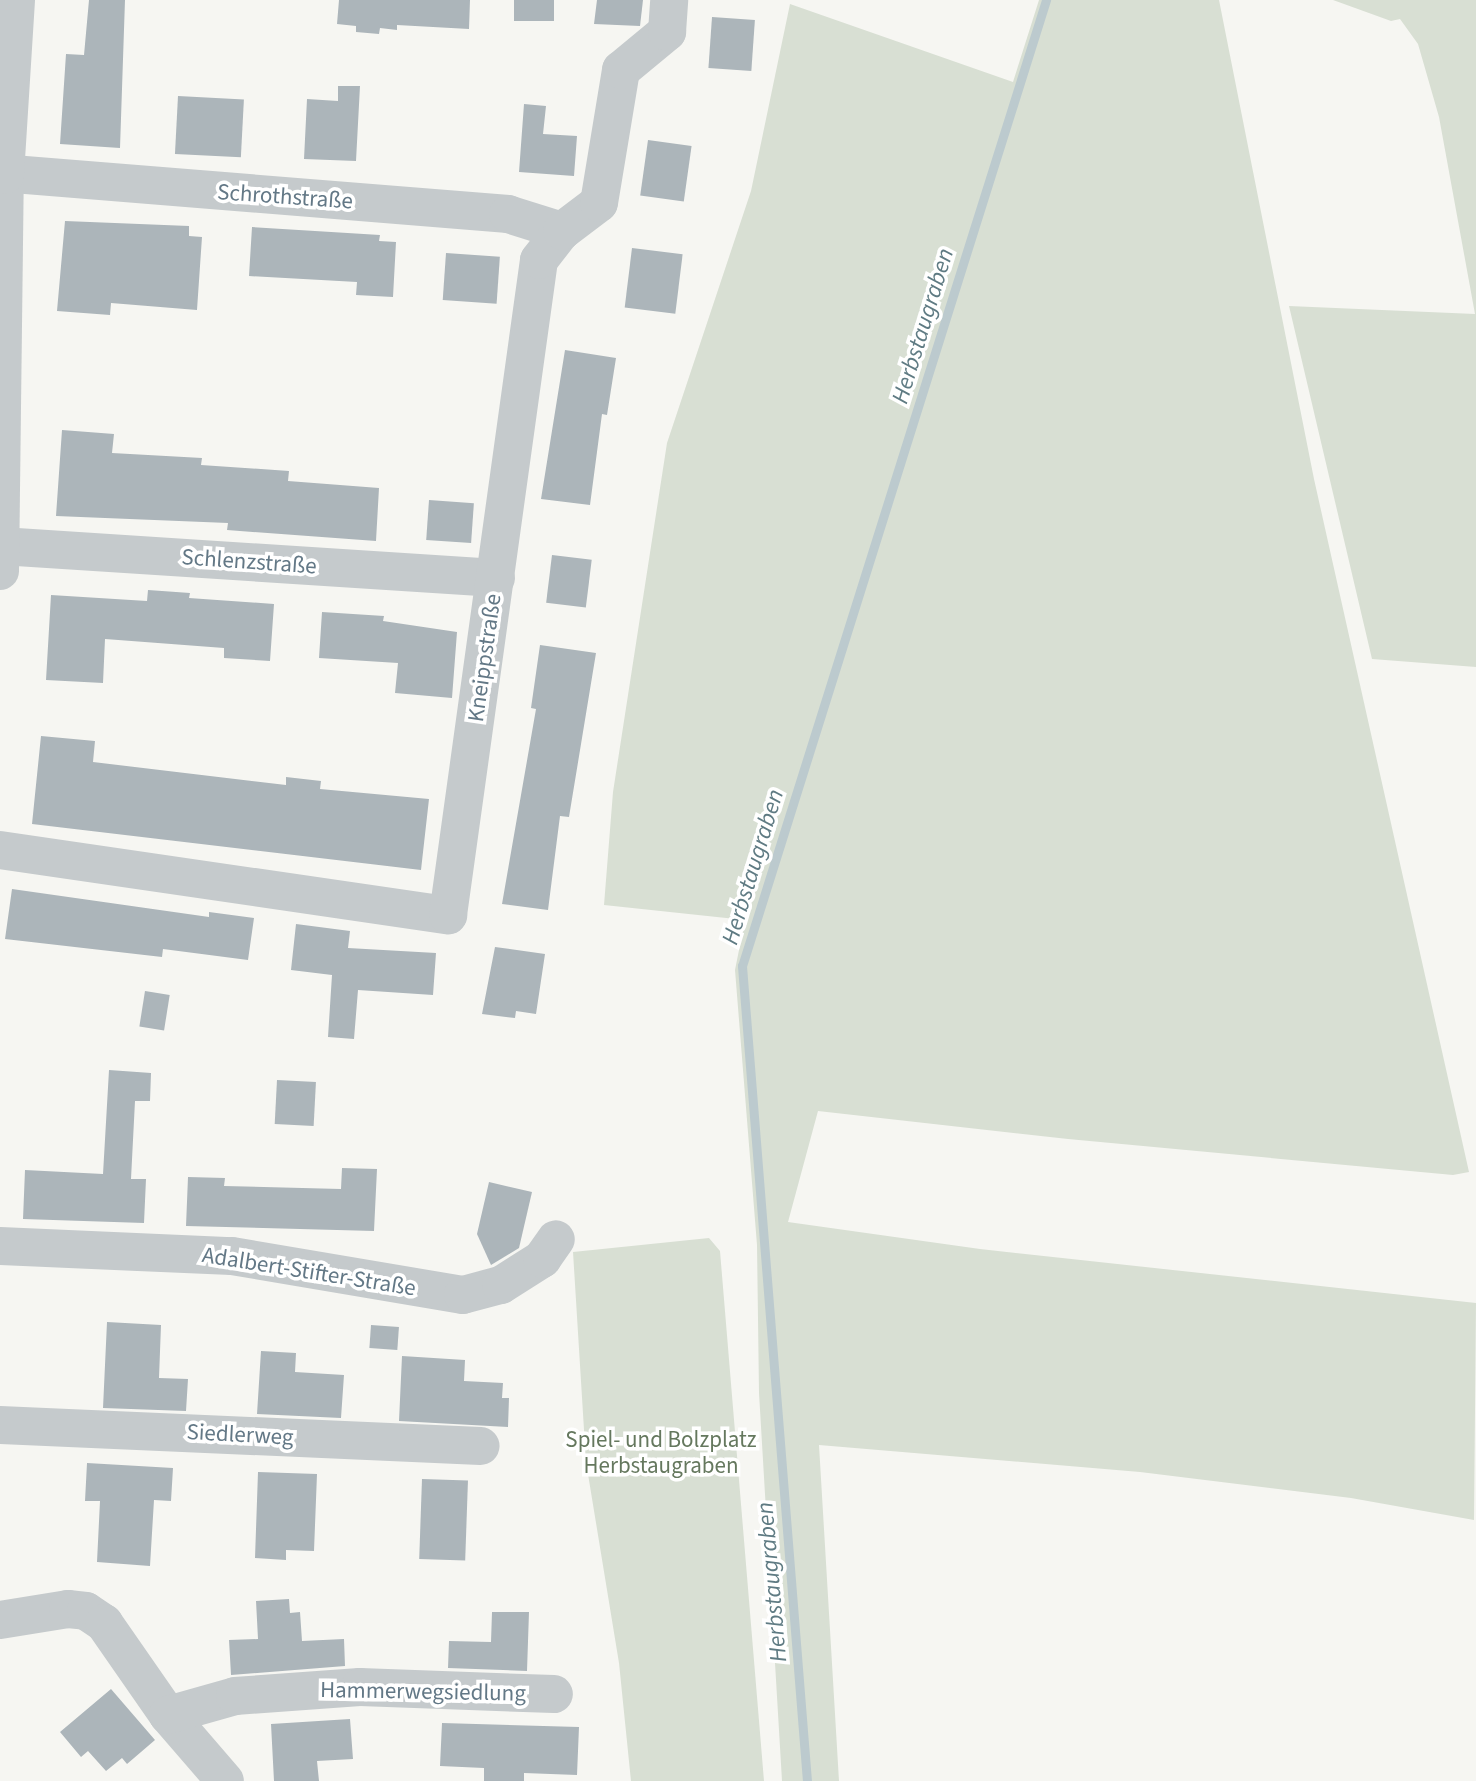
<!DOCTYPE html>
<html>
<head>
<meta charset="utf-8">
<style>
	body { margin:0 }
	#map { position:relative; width:1476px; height:1781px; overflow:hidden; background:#f6f6f2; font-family:"Source Sans 3",sans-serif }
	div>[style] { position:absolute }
	.green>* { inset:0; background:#d8dfd3 }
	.stream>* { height:9px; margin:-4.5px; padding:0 4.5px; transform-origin:4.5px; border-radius:4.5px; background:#bccace }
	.building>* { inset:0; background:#acb5ba; transform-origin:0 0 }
	.minor>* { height:38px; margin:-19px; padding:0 19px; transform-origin:19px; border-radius:19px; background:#c5cacc }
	span { translate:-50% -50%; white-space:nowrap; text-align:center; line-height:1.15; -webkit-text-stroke:7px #fff; paint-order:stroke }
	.street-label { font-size:23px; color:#637886 }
	.park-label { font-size:23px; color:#65785e }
	.water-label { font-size:24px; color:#5f7b83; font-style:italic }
</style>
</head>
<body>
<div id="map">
	<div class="green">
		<i style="clip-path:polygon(1039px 0,1219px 0,1314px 479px,1469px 1172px,1453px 1175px,1068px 1139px,818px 1111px,788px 1222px,980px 1249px,1476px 1303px,1474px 1520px,1351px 1498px,1140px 1472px,819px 1445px,839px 1781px,782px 1781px,759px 1393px,757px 1245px,735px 970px,745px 920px,604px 905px,613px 792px,667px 443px,751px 191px,790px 4px,1013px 82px)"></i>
		<i style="clip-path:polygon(1333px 0,1476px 0,1476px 667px,1372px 659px,1289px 306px,1475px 314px,1439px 117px,1418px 44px,1400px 19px,1391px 21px)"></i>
		<i style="clip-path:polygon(709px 1238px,720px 1251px,764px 1781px,631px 1781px,619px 1663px,586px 1462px,573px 1252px)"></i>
	</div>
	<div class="stream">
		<i style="left:807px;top:1781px;width:818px;rotate:-94.56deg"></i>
		<i style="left:742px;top:966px;width:1013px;rotate:-72.53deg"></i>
	</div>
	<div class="building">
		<i style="clip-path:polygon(89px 0,125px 0,120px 148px,60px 144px,66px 54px,84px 55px)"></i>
		<i style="clip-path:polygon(339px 0,470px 0,469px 29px,397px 25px,397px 30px,380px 28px,379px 34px,356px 32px,356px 26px,337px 24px)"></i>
		<i style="left:514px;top:0;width:40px;height:21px"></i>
		<i style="clip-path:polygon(597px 0,643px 0,640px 26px,594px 24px)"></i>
		<i style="left:712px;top:17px;width:43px;height:51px;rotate:4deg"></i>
		<i style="clip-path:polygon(338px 86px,360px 86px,356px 161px,304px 159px,307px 99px,338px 101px)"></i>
		<i style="left:178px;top:96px;width:66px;height:58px;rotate:3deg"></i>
		<i style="clip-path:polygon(524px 104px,546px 106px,543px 134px,577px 136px,574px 176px,519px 172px)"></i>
		<i style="left:648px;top:140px;width:44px;height:56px;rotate:8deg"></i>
		<i style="clip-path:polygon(65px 221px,189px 226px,189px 236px,202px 237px,197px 310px,111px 303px,110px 315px,57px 311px)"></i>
		<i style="clip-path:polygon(252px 227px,380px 235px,379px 241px,396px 242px,393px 297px,356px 295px,357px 282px,249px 276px)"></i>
		<i style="left:632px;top:248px;width:51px;height:60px;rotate:7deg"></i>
		<i style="left:446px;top:253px;width:54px;height:47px;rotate:4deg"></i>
		<i style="clip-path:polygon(565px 350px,616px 358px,607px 415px,602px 414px,590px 505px,541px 499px)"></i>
		<i style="clip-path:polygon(62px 430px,114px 434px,112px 453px,202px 458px,201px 465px,289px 471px,288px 481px,379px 488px,376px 541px,227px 530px,228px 523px,56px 516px)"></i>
		<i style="left:429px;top:500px;width:45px;height:40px;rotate:4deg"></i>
		<i style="left:552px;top:555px;width:40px;height:48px;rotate:7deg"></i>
		<i style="clip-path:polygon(148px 590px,190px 593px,189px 598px,274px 604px,270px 661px,224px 658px,224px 648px,105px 639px,103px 683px,46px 680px,51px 595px,147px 601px)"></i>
		<i style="clip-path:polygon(322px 612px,384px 616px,383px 621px,457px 632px,452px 698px,395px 693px,398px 663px,319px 658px)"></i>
		<i style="clip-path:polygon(540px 645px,596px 653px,569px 817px,560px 816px,548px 910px,502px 904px,536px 709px,531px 708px)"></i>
		<i style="clip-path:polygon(41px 736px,95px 741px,93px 762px,286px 785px,286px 777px,321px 781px,320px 789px,429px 799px,421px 870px,32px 824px)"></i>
		<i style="clip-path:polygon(12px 889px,209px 917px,209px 912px,254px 918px,248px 960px,163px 949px,162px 957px,5px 939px)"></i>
		<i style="clip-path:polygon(296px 924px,350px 931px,348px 948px,436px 953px,433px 995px,358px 990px,354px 1039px,328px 1037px,332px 975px,291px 970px)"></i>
		<i style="clip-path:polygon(495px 947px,545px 954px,536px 1014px,516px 1011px,515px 1018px,482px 1014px)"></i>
		<i style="left:145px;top:991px;width:25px;height:36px;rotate:9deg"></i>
		<i style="clip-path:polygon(109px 1070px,151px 1073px,150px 1101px,135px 1101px,131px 1179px,146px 1179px,144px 1223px,23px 1219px,25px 1170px,103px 1174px)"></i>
		<i style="left:277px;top:1080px;width:39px;height:44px;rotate:3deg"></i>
		<i style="clip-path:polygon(342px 1168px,377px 1169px,374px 1231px,186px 1226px,188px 1177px,225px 1178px,224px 1186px,341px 1189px)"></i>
		<i style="clip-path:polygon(489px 1182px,532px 1192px,519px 1248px,491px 1265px,477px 1234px)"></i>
		<i style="clip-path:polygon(107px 1322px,161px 1325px,159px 1378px,188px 1379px,186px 1411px,103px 1408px)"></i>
		<i style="left:371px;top:1325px;width:28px;height:23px;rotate:4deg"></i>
		<i style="clip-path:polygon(261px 1351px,296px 1353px,295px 1372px,344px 1375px,341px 1418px,257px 1414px)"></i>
		<i style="clip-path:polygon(402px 1356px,465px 1360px,464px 1381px,503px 1383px,502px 1398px,509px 1398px,508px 1427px,399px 1421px)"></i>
		<i style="clip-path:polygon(87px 1463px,173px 1468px,171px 1501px,154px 1500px,150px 1566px,97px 1562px,100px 1501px,85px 1501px)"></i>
		<i style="clip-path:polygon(258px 1472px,317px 1474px,314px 1551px,286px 1550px,286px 1560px,255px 1558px)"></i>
		<i style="left:422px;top:1479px;width:46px;height:80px;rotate:2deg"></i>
		<i style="clip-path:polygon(289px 1599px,290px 1613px,300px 1612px,302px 1641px,344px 1639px,345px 1666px,231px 1675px,229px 1640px,258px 1639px,256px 1601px)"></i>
		<i style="clip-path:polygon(492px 1612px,529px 1612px,527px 1671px,448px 1668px,449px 1641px,491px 1642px)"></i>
		<i style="clip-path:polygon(111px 1689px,155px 1740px,127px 1764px,122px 1758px,106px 1771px,88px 1751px,81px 1757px,60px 1732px)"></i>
		<i style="clip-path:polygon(350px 1719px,353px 1759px,317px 1761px,319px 1781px,274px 1781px,271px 1724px)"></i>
		<i style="clip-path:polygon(442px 1723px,579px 1727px,577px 1775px,524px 1773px,524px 1781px,484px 1781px,484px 1768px,440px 1766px)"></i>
	</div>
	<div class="minor">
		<i style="left:0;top:173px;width:510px;rotate:4.61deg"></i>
		<i style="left:508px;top:214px;width:57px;rotate:17.5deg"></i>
		<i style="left:1px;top:546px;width:496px;rotate:3.7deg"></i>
		<i style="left:0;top:571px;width:396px;rotate:-89.3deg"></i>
		<i style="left:5px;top:175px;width:175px;rotate:-86.4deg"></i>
		<i style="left:0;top:850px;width:453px;rotate:8.3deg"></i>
		<i style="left:448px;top:915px;width:661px;rotate:-82.09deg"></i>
		<i style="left:539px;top:260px;width:37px;rotate:-52deg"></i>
		<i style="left:562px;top:231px;width:46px;rotate:-37.1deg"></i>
		<i style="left:599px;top:203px;width:135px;rotate:-80.6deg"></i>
		<i style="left:621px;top:70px;width:60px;rotate:-39.6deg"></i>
		<i style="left:667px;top:32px;width:32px;rotate:-86deg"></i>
		<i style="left:0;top:1246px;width:232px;rotate:2.5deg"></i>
		<i style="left:232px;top:1256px;width:234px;rotate:9.6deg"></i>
		<i style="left:463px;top:1295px;width:39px;rotate:-15deg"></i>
		<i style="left:501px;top:1285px;width:49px;rotate:-32.4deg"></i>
		<i style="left:542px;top:1259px;width:24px;rotate:-55deg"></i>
		<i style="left:0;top:1425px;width:481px;rotate:2.5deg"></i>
		<i style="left:0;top:1620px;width:69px;rotate:-9.2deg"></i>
		<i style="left:68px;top:1609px;width:18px;rotate:6deg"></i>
		<i style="left:86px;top:1611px;width:22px;rotate:34deg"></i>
		<i style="left:104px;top:1623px;width:112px;rotate:55.2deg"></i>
		<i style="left:168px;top:1715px;width:87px;rotate:49.2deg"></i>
		<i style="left:168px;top:1715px;width:70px;rotate:-15.8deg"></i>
		<i style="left:235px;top:1696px;width:125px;rotate:-4.1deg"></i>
		<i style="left:360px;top:1687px;width:194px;rotate:2.1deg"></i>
	</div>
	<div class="street-label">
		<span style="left:285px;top:197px;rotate:4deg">Schrothstraße</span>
		<span style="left:249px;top:562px;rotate:4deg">Schlenzstraße</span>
		<span style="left:485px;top:658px;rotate:-82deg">Kneippstraße</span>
		<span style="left:309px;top:1272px;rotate:9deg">Adalbert-Stifter-Straße</span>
		<span style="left:240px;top:1435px;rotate:3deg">Siedlerweg</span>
		<span style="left:423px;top:1692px;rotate:1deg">Hammerwegsiedlung</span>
	</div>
	<div class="park-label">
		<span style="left:661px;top:1453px">Spiel- und Bolzplatz<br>Herbstaugraben</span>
	</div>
	<div class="water-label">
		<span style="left:923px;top:326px;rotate:-73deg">Herbstaugraben</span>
		<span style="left:753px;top:867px;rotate:-73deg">Herbstaugraben</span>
		<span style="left:772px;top:1582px;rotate:-95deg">Herbstaugraben</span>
	</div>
</div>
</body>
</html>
